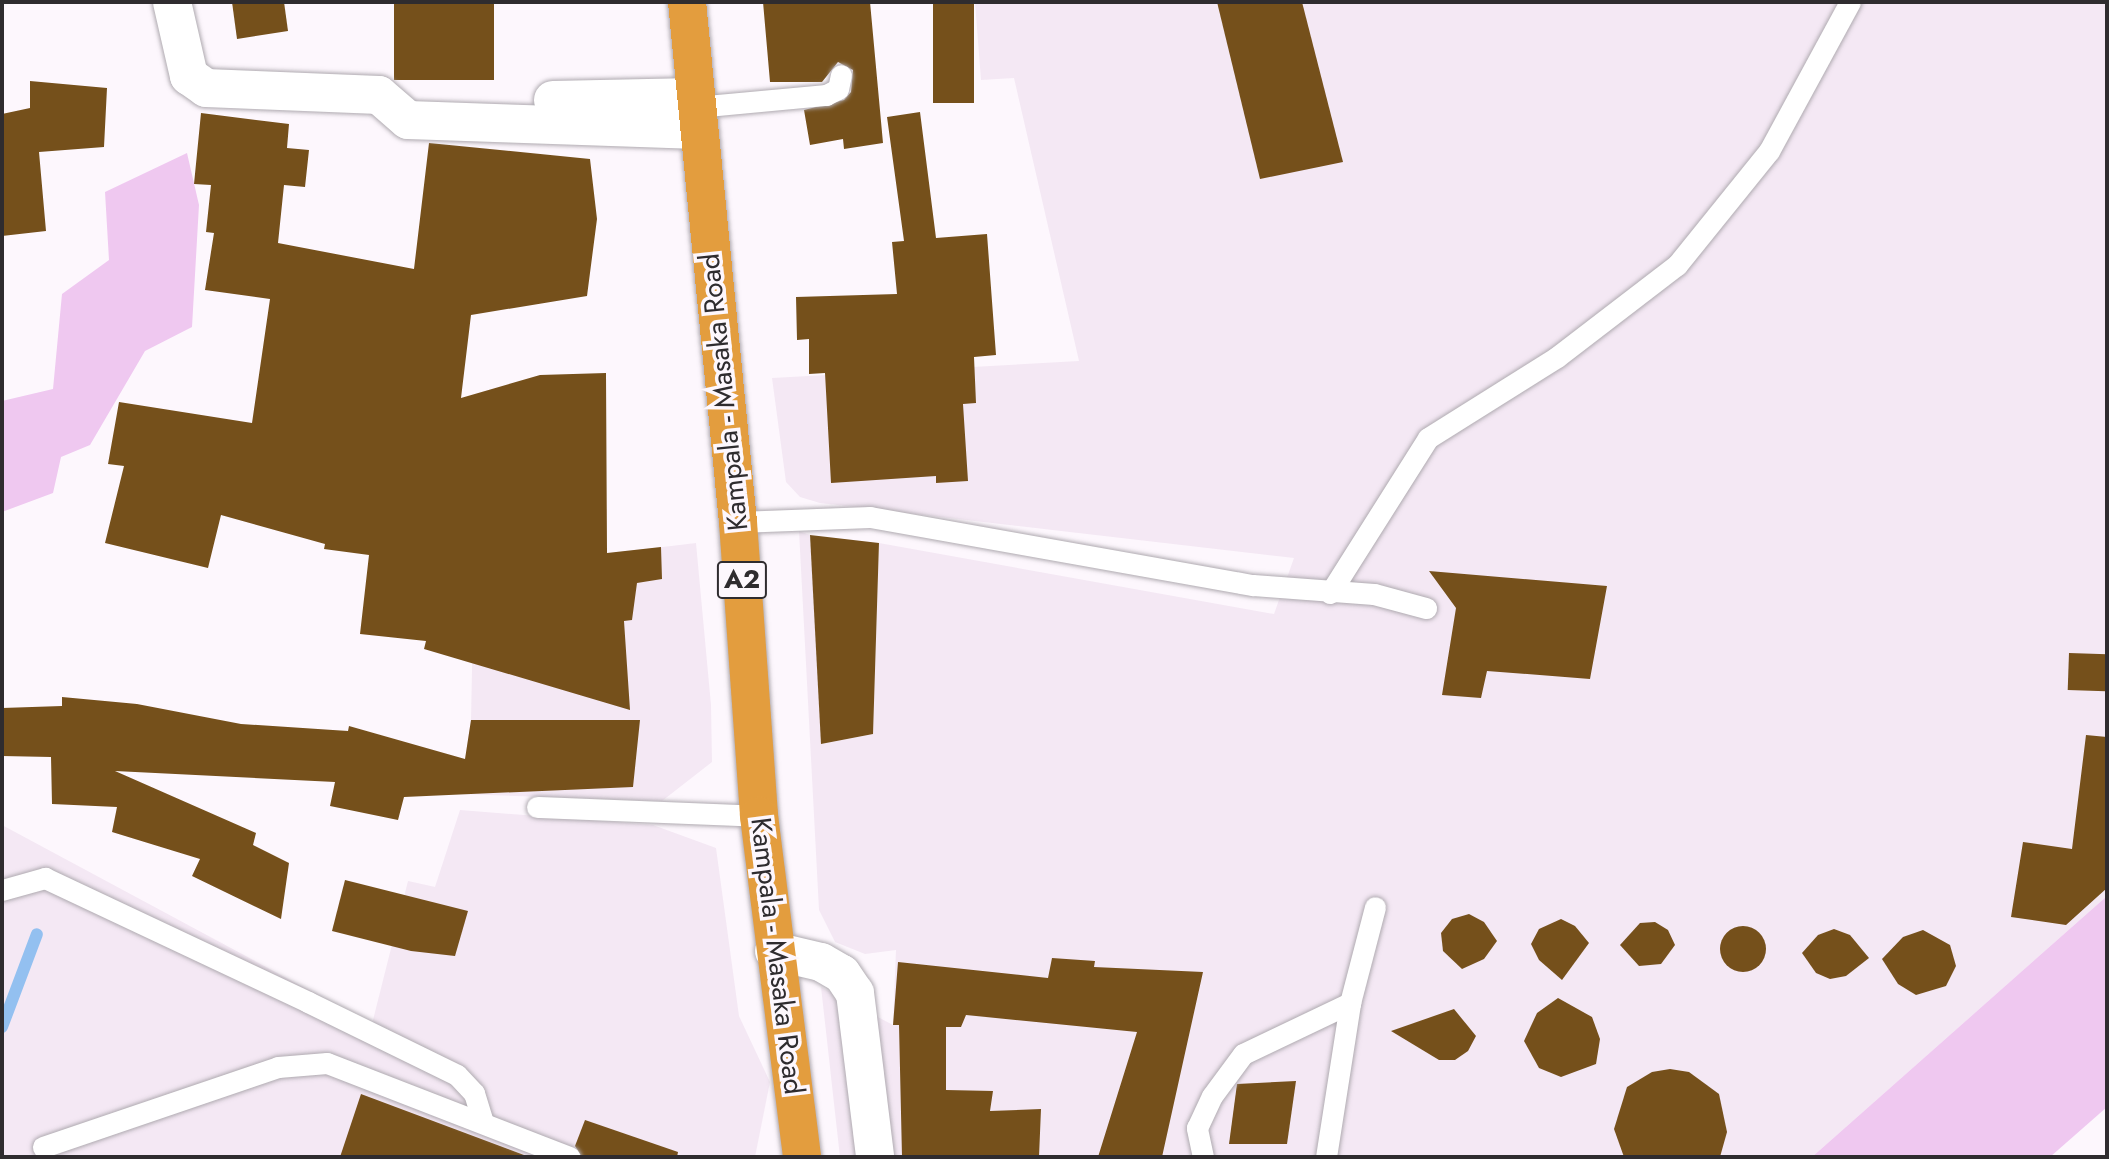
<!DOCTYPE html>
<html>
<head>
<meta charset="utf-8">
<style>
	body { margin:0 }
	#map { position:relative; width:2109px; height:1159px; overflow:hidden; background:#fdf7fd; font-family:Jost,sans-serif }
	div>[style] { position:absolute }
	.built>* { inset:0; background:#f4e8f4 }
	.green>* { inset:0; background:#efc8f0 }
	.stream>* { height:12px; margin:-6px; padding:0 6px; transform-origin:6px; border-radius:6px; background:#93c0f0 }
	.building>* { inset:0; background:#75501b; transform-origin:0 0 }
	.round { border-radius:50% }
	.roads { filter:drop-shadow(0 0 2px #afaab0) drop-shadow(0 0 2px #afaab0) }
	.lane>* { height:21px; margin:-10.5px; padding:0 10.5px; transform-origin:10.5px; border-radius:10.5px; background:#fff }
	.street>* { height:38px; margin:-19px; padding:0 19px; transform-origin:19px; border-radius:19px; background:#fff }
	.highway>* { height:38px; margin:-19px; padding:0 19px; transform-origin:19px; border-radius:19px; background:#e39d3e }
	span { translate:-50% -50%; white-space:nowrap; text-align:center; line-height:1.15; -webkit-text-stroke:7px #fdf7fd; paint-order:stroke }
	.shield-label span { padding:2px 5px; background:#fdf7fd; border:2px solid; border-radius:5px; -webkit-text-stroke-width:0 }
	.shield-label { font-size:26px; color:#2f2c2f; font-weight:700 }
	.street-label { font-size:28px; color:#2f2c2f }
	.frame { position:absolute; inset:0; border:4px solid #2f2c2f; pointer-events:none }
</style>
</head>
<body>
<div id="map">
	<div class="built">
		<i style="clip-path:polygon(975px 2px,2107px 2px,2107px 896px,1812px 1157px,840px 1157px,821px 987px,893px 1025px,896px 950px,865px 954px,835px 942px,819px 910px,799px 531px,810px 535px,822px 744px,873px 734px,879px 543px,1274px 614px,1294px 558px,820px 503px,800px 497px,786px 482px,772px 378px,1079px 361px,1014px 78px,981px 80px)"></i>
		<i style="clip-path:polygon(696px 543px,711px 705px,712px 762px,662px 801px,460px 794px,471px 720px,474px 570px)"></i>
		<i style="clip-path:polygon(460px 810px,653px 825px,716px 848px,739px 1016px,770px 1082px,755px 1157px,2px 1157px,2px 825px,372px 1024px,408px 881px,435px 887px)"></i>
	</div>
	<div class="green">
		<i style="clip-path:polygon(187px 153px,199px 205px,192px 327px,145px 351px,90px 445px,61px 457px,53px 493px,2px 512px,2px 401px,53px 389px,62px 294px,109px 260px,105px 192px)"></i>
		<i style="clip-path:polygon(2107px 896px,2107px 1107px,2050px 1157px,1812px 1157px)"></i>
	</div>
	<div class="stream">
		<i style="left:2px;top:1027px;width:99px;rotate:-69.4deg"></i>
	</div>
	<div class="building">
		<i style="clip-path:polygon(232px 2px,284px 2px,288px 31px,237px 39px)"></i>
		<i style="left:394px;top:2px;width:100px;height:78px"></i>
		<i style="clip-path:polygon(763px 2px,870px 2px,883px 143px,844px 149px,843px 139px,810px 145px,804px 110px,844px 100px,851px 92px,853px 70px,838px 62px,822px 82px,770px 82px)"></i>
		<i style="left:933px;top:2px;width:41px;height:101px"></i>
		<i style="clip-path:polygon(1217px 2px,1302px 2px,1343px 162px,1260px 179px)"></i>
		<i style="clip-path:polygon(30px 81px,107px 88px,104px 147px,39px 152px,46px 231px,2px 236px,2px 114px,30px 108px)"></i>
		<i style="clip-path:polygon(920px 112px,936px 238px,987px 234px,996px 355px,974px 357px,976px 403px,963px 404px,968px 481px,936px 483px,936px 476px,831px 483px,825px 373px,809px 374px,809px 339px,797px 340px,796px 297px,897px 294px,892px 242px,904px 241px,887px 117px)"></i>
		<i style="clip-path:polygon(201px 113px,289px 124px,287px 148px,309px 150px,305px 187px,284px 185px,278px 243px,414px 269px,429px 143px,590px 159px,597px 219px,587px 296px,471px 315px,461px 398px,540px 375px,606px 373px,607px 553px,661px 547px,662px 579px,637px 583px,632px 620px,624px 621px,630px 710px,424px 649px,426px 641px,360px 634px,369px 555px,324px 549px,325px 544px,221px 515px,208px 568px,105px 543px,124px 466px,108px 464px,119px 402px,252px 423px,270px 299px,205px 290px,214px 233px,206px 232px,211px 185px,194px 184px)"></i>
		<i style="clip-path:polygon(810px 535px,879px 543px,873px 734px,821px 744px)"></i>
		<i style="clip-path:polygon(1429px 571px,1607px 586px,1590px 679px,1487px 671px,1481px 698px,1442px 695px,1456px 608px)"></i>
		<i style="left:2069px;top:653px;width:38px;height:37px;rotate:2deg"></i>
		<i style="clip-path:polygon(62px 697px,137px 704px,241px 724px,348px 731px,349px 726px,465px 759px,471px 720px,640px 720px,633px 787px,404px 797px,398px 820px,330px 806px,335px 782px,115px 771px,256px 833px,253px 845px,289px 863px,281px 919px,192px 876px,200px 859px,112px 832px,117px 807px,52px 804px,51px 757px,2px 756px,2px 708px,62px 706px)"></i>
		<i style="clip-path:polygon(2086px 735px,2107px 737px,2107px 888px,2066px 925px,2011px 917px,2023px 842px,2072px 849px)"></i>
		<i style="clip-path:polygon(345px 880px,468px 911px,455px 956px,411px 951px,332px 931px)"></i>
		<i style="clip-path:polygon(1469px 914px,1484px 922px,1497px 941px,1484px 959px,1462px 969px,1443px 951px,1441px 933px,1452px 919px)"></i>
		<i style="clip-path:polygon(1561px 919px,1575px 926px,1589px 943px,1562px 980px,1539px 960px,1531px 944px,1539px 929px)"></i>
		<i style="clip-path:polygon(1655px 922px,1668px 930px,1675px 945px,1661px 964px,1639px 966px,1620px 945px,1640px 923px)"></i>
		<i class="round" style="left:1720px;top:926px;width:46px;height:46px"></i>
		<i style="clip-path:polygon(1834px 929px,1850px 935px,1869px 958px,1846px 976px,1830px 979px,1816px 973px,1802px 953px,1818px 935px)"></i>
		<i style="clip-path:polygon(1923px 930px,1950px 945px,1956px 966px,1946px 986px,1916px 995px,1898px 984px,1882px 959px,1903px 937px)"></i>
		<i style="clip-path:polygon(1052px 958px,1095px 961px,1094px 967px,1203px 972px,1162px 1157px,1098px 1157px,1137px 1032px,966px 1015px,961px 1027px,946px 1027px,946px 1090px,993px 1091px,990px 1111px,1041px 1109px,1039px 1157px,902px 1157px,899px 1025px,893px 1025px,898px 962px,1048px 978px)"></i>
		<i style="clip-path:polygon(1558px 998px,1592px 1017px,1600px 1039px,1596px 1064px,1561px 1077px,1539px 1068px,1524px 1041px,1537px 1013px)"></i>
		<i style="clip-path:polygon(1454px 1009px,1476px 1036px,1468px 1051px,1455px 1060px,1439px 1060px,1391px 1031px)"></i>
		<i style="clip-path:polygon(1670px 1069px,1689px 1072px,1719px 1094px,1727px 1132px,1720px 1157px,1624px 1157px,1614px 1129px,1627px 1087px,1652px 1072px)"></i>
		<i style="clip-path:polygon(1296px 1081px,1287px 1144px,1229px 1144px,1237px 1084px)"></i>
		<i style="clip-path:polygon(361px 1094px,524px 1155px,524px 1157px,340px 1157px)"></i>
		<i style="clip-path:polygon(585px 1120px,678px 1152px,677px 1157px,582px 1157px,575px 1146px)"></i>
	</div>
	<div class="roads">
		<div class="lane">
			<i style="left:696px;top:107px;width:131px;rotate:-5.3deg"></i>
			<i style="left:826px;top:95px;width:13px;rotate:-27deg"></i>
			<i style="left:838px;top:89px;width:14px;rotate:-78deg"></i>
			<i style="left:738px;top:522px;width:132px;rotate:-2.2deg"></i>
			<i style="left:870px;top:517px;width:389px;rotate:10.1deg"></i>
			<i style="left:1253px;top:585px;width:121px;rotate:4.3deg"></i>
			<i style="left:1374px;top:594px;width:54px;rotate:15.1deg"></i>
			<i style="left:1330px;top:593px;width:183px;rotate:-57.7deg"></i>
			<i style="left:1428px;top:438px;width:152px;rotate:-32.1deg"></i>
			<i style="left:1557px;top:357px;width:151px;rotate:-37.5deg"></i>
			<i style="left:1677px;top:265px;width:146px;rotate:-51.1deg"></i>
			<i style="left:1769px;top:151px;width:170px;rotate:-61.5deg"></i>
			<i style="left:537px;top:807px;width:222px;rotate:2.3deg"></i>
			<i style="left:2px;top:890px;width:45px;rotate:-15.6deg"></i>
			<i style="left:45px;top:878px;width:291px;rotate:25.2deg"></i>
			<i style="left:308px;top:1002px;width:166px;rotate:26.1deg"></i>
			<i style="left:457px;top:1075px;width:25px;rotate:47deg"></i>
			<i style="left:474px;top:1093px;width:31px;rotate:73deg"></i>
			<i style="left:43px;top:1147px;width:248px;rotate:-18.8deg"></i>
			<i style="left:278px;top:1067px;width:49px;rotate:-4.7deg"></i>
			<i style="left:327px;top:1063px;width:260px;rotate:21.2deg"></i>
			<i style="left:1203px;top:1157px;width:30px;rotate:-102deg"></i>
			<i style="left:1197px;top:1128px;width:35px;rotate:-65deg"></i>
			<i style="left:1212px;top:1096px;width:52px;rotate:-53.6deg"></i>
			<i style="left:1243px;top:1054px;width:119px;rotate:-25.5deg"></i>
			<i style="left:1326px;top:1157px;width:156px;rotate:-81.1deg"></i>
			<i style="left:1350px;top:1003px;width:99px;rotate:-75.4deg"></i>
		</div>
		<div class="street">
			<i style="left:172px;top:2px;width:76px;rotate:77.1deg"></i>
			<i style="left:189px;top:76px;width:21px;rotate:35deg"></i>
			<i style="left:206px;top:88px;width:173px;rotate:2.3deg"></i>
			<i style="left:379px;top:95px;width:38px;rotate:41deg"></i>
			<i style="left:408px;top:120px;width:290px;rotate:2deg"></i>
			<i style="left:553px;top:100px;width:142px;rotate:-1.2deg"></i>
			<i style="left:774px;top:951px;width:48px;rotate:13.2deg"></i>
			<i style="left:821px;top:962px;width:24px;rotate:30deg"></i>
			<i style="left:842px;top:974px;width:23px;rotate:56deg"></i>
			<i style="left:855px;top:993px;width:165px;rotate:83deg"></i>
		</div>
		<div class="highway">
			<i style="left:687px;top:2px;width:522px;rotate:84.4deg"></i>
			<i style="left:738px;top:522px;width:295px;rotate:85.9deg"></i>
			<i style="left:759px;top:816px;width:344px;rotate:82.8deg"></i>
		</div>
	</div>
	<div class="shield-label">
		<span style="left:742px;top:580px">A2</span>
	</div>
	<div class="street-label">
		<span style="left:724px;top:392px;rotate:-96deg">Kampala - Masaka Road</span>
		<span style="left:777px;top:956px;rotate:83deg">Kampala - Masaka Road</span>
	</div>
	<div class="frame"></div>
</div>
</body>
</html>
